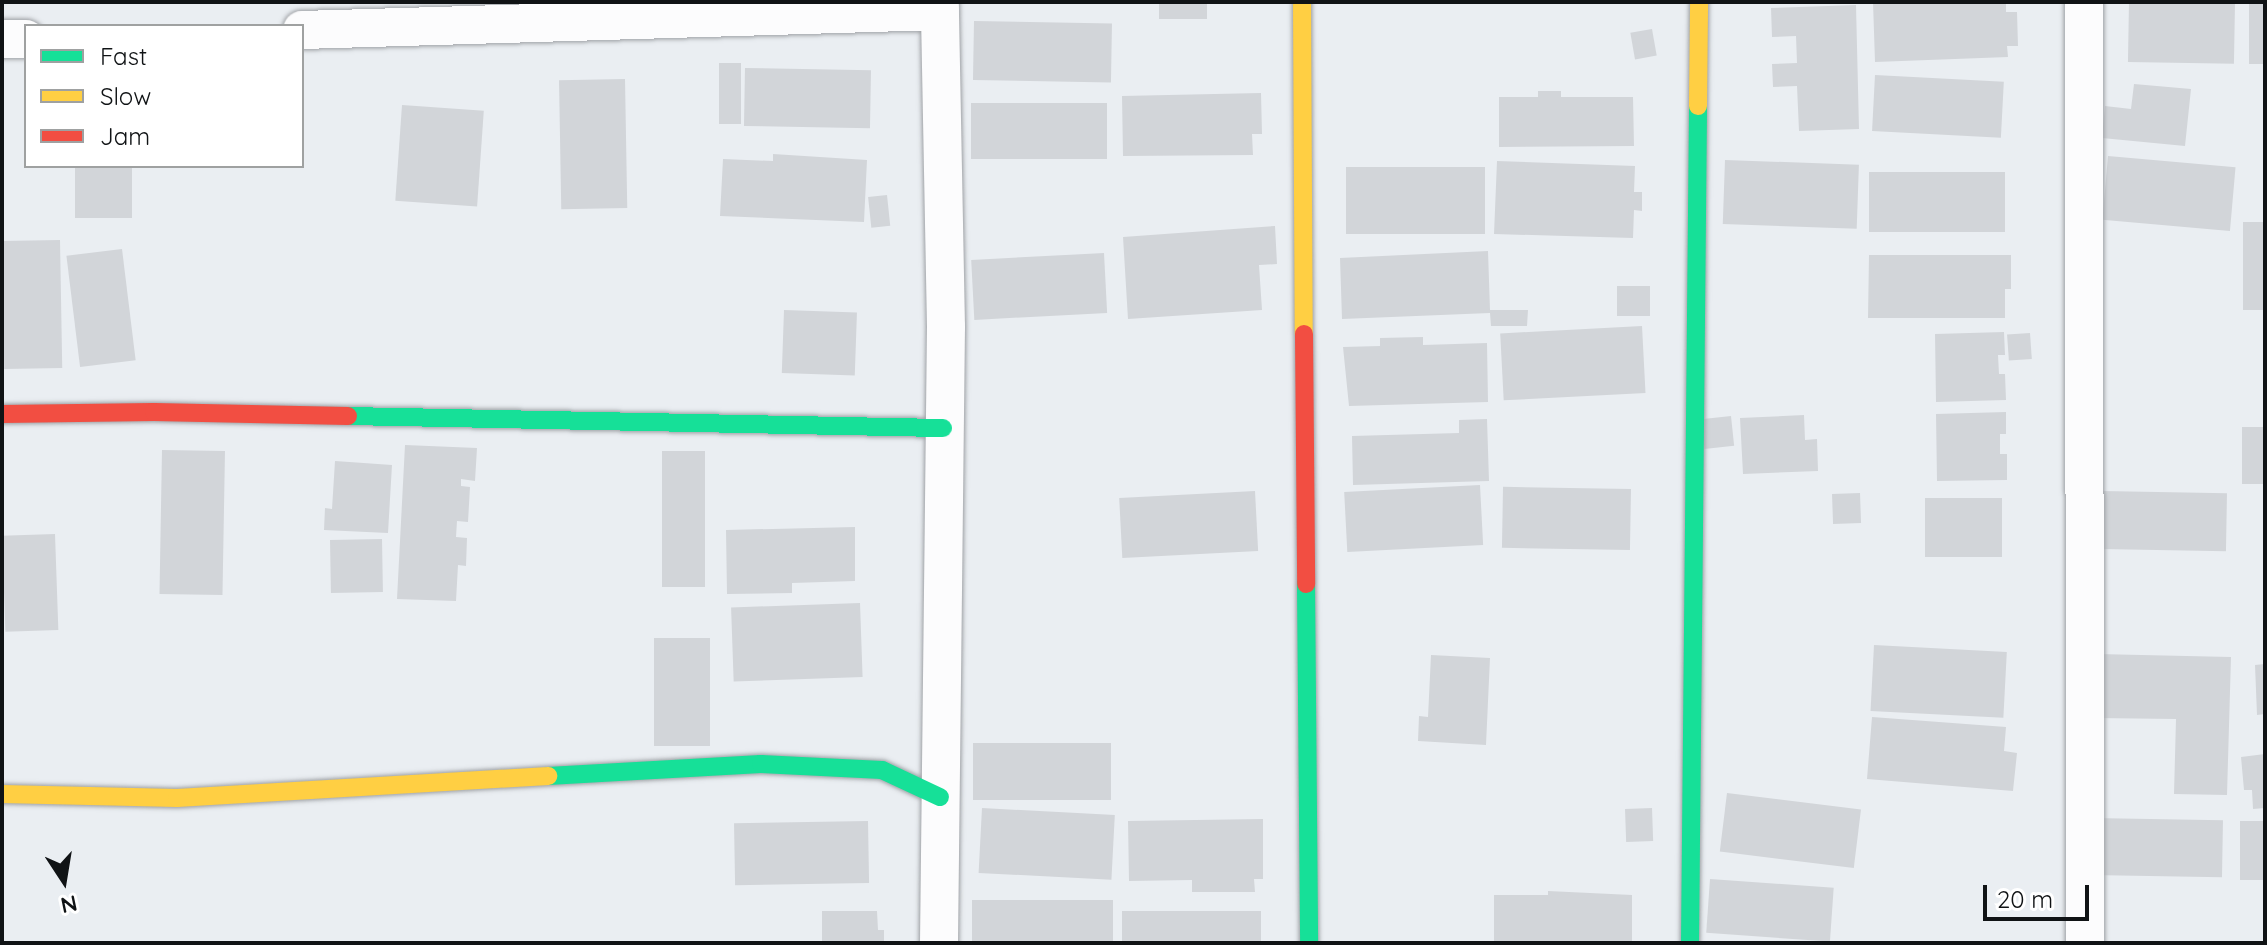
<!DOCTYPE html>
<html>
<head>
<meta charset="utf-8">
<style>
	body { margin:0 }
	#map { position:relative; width:2267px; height:945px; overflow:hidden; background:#eaeef2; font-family:Quicksand,sans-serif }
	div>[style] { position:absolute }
	.building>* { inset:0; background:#d2d5d9; transform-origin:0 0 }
	.roads { filter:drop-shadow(0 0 2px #a0a3a7) drop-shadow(0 0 2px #a0a3a7) }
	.street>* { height:38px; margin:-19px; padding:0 19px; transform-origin:19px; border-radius:19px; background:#fcfcfd }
	.fast>* { height:18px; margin:-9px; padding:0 9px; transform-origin:9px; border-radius:9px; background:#16e098 }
	.slow>* { height:18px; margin:-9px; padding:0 9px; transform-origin:9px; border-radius:9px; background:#ffcf43 }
	.jam>* { height:18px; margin:-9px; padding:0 9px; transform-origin:9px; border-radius:9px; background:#f24e42 }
	span { translate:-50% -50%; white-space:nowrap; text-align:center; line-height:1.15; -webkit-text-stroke:8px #fff; paint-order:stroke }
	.frame { position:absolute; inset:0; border:4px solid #101315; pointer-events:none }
	.legend { position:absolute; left:24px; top:24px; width:280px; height:144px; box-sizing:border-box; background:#fff; border:2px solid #9fa1a1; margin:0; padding:10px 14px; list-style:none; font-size:24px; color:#101315 }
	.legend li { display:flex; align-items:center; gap:16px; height:40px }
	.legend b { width:40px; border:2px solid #9fa1a1 }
	.north { position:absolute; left:24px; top:841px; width:80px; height:80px; -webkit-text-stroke:6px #fff; paint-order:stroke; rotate:168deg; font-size:22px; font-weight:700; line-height:32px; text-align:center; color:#101315 }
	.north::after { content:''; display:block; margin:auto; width:28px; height:36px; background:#101315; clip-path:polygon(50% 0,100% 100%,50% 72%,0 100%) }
	.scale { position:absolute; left:1983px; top:885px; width:106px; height:36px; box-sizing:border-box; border:4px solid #101315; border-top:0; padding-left:10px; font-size:24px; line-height:28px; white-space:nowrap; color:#101315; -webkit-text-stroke:6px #fff; paint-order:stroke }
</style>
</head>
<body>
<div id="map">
	<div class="building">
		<i style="left:1159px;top:2px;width:48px;height:17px"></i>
		<i style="clip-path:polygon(1873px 2px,2006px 2px,2006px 12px,2017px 12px,2018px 46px,2007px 46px,2008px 57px,1875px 62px)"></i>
		<i style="left:2129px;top:2px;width:106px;height:60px;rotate:1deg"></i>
		<i style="left:2249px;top:3px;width:16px;height:61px"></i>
		<i style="clip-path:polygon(1856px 5px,1859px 129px,1799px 131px,1797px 86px,1773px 87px,1772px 64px,1797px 63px,1796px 36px,1772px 37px,1771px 8px)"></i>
		<i style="left:974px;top:21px;width:138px;height:59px;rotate:1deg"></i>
		<i style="left:1652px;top:29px;width:27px;height:22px;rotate:80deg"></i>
		<i style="left:719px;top:63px;width:22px;height:61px"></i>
		<i style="left:745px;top:68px;width:126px;height:58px;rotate:1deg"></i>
		<i style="left:1875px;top:75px;width:129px;height:56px;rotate:3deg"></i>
		<i style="left:625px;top:79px;width:129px;height:66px;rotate:89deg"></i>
		<i style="clip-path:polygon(2134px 84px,2191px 89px,2185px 146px,2102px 138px,2105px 106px,2131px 109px)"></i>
		<i style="clip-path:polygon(1538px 91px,1561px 91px,1561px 97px,1633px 97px,1634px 146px,1499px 147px,1499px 97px,1538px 97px)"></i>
		<i style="clip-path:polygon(1261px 93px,1262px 134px,1252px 134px,1253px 155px,1123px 156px,1122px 96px)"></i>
		<i style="left:1107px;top:103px;width:56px;height:136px;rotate:90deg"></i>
		<i style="left:402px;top:105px;width:82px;height:96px;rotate:4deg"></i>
		<i style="clip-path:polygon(773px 154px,867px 160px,864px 222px,720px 216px,723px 159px,773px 161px)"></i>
		<i style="left:2108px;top:156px;width:128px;height:64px;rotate:5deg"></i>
		<i style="left:1725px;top:160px;width:134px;height:64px;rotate:2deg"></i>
		<i style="clip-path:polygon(1497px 161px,1635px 166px,1634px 192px,1642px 192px,1642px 211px,1634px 210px,1633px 238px,1494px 234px)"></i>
		<i style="left:75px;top:166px;width:57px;height:52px"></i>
		<i style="left:1346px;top:167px;width:139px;height:67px"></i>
		<i style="left:1869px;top:172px;width:136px;height:60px"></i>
		<i style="left:887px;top:195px;width:31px;height:19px;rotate:84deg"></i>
		<i style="left:2243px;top:222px;width:22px;height:88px"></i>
		<i style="clip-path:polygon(1275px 226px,1277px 264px,1259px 265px,1262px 310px,1128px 319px,1123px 237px)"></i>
		<i style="left:60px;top:240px;width:128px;height:58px;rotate:89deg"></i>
		<i style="left:122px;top:249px;width:112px;height:56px;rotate:83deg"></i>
		<i style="clip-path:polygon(1488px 251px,1490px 310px,1528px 310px,1527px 326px,1491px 326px,1490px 313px,1342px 319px,1340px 258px)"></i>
		<i style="left:1104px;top:253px;width:60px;height:133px;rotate:87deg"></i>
		<i style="clip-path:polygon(1869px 255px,2011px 255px,2011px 289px,2005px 289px,2005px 318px,1868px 318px)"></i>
		<i style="left:1617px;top:286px;width:33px;height:30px"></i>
		<i style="left:784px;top:310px;width:73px;height:63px;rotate:2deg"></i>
		<i style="left:1642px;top:326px;width:67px;height:142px;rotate:87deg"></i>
		<i style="clip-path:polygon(2004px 332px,2005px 355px,1998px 355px,1999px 374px,2005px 374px,2006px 400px,1936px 402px,1935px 334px)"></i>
		<i style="left:2030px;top:333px;width:26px;height:23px;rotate:86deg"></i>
		<i style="clip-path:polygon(1423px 337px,1423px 345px,1487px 343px,1488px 402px,1349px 406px,1343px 347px,1380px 346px,1380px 338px)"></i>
		<i style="clip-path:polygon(2006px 412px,2006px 434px,2000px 434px,2000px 454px,2007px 454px,2007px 480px,1937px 481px,1936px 414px)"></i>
		<i style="clip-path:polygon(1804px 415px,1805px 440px,1817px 439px,1818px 471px,1743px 474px,1740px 418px)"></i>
		<i style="left:1731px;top:416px;width:30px;height:30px;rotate:84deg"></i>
		<i style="clip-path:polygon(1487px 419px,1489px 481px,1353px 485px,1352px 436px,1459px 433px,1459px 420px)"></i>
		<i style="left:2242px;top:427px;width:23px;height:57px"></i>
		<i style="clip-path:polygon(405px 445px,477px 448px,475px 481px,461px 479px,461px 486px,470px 487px,468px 522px,457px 521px,456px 537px,467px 538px,466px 566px,458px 565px,456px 601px,397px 599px)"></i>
		<i style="left:162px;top:450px;width:63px;height:144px;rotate:1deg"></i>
		<i style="left:662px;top:451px;width:43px;height:136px"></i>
		<i style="clip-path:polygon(335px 461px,392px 465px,388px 533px,324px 530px,325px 508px,332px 509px)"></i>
		<i style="left:1480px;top:485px;width:60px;height:136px;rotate:87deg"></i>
		<i style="left:1631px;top:489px;width:61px;height:128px;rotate:91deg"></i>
		<i style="left:1255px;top:491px;width:60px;height:136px;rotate:87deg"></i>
		<i style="left:2102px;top:491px;width:125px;height:58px;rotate:1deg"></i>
		<i style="left:1860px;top:493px;width:30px;height:28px;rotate:88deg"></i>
		<i style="left:1925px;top:498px;width:77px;height:59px"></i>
		<i style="clip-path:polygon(855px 527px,855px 581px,792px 583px,792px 593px,727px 594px,726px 530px)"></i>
		<i style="left:55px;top:534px;width:96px;height:53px;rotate:88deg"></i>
		<i style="left:382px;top:539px;width:53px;height:52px;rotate:89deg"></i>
		<i style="left:860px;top:603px;width:74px;height:129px;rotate:88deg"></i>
		<i style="left:710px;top:638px;width:108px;height:56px;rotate:90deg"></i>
		<i style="left:1874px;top:645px;width:133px;height:66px;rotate:3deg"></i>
		<i style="clip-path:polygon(2097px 654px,2231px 657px,2227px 795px,2174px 794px,2176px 719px,2095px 718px)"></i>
		<i style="clip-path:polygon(1431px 655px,1490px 658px,1486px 745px,1418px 741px,1419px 716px,1428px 717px)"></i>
		<i style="clip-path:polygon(2265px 664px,2265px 714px,2257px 715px,2255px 665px)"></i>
		<i style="clip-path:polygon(1872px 717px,2006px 727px,2004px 751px,2017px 753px,2013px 791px,1867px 779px)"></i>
		<i style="left:973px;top:743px;width:138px;height:57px"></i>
		<i style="clip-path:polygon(2265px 754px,2265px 808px,2253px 809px,2252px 790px,2244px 790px,2241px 757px)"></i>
		<i style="left:1727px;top:793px;width:135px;height:59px;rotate:7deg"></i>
		<i style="left:982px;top:808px;width:133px;height:65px;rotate:3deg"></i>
		<i style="left:1652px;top:808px;width:33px;height:27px;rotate:88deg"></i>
		<i style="left:2092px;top:818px;width:131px;height:57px;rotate:1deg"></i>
		<i style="clip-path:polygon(1263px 819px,1263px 879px,1254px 879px,1255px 892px,1192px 892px,1192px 880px,1129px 881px,1128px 821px)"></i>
		<i style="left:868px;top:821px;width:62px;height:134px;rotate:89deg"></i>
		<i style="left:2240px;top:821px;width:25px;height:59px"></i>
		<i style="left:1710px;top:879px;width:124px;height:54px;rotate:4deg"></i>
		<i style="clip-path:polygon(1548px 891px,1632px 895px,1632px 943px,1494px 943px,1494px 895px,1548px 895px)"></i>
		<i style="left:972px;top:900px;width:141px;height:43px"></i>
		<i style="clip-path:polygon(822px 911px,877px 911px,878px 930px,884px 930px,884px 943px,822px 943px)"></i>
		<i style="left:1261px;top:911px;width:32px;height:139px;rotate:90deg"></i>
	</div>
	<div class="roads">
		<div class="street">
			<i style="left:2084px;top:2px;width:941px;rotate:89.94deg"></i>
			<i style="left:302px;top:30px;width:638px;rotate:-1.71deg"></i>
			<i style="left:2px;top:39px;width:24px"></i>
			<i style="left:939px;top:943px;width:616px;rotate:-89.35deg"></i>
			<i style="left:946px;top:327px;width:325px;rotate:-91.1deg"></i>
		</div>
		<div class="fast">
			<i style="left:348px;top:416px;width:595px;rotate:1.16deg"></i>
			<i style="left:1306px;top:584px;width:359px;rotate:89.5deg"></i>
			<i style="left:548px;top:776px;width:213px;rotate:-3.2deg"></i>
			<i style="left:761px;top:764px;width:121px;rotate:2.8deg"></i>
			<i style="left:882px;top:770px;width:64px;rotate:25deg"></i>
			<i style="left:1690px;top:943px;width:837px;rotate:-89.45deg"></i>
		</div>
		<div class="slow">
			<i style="left:1302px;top:2px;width:332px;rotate:89.7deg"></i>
			<i style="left:1698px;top:106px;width:104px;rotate:-89.4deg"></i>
			<i style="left:2px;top:794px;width:175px;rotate:1.3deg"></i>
			<i style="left:177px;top:798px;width:372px;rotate:-3.4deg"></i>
		</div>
		<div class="jam">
			<i style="left:1304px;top:334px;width:250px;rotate:89.5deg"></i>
			<i style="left:2px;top:414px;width:152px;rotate:-0.8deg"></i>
			<i style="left:154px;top:412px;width:194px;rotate:1.2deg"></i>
		</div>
	</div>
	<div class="frame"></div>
	<ul class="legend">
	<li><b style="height:10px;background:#16e098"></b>Fast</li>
	<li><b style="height:10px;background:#ffcf43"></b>Slow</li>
	<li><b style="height:10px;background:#f24e42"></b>Jam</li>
	</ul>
	<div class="north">N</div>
	<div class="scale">20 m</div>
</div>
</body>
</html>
